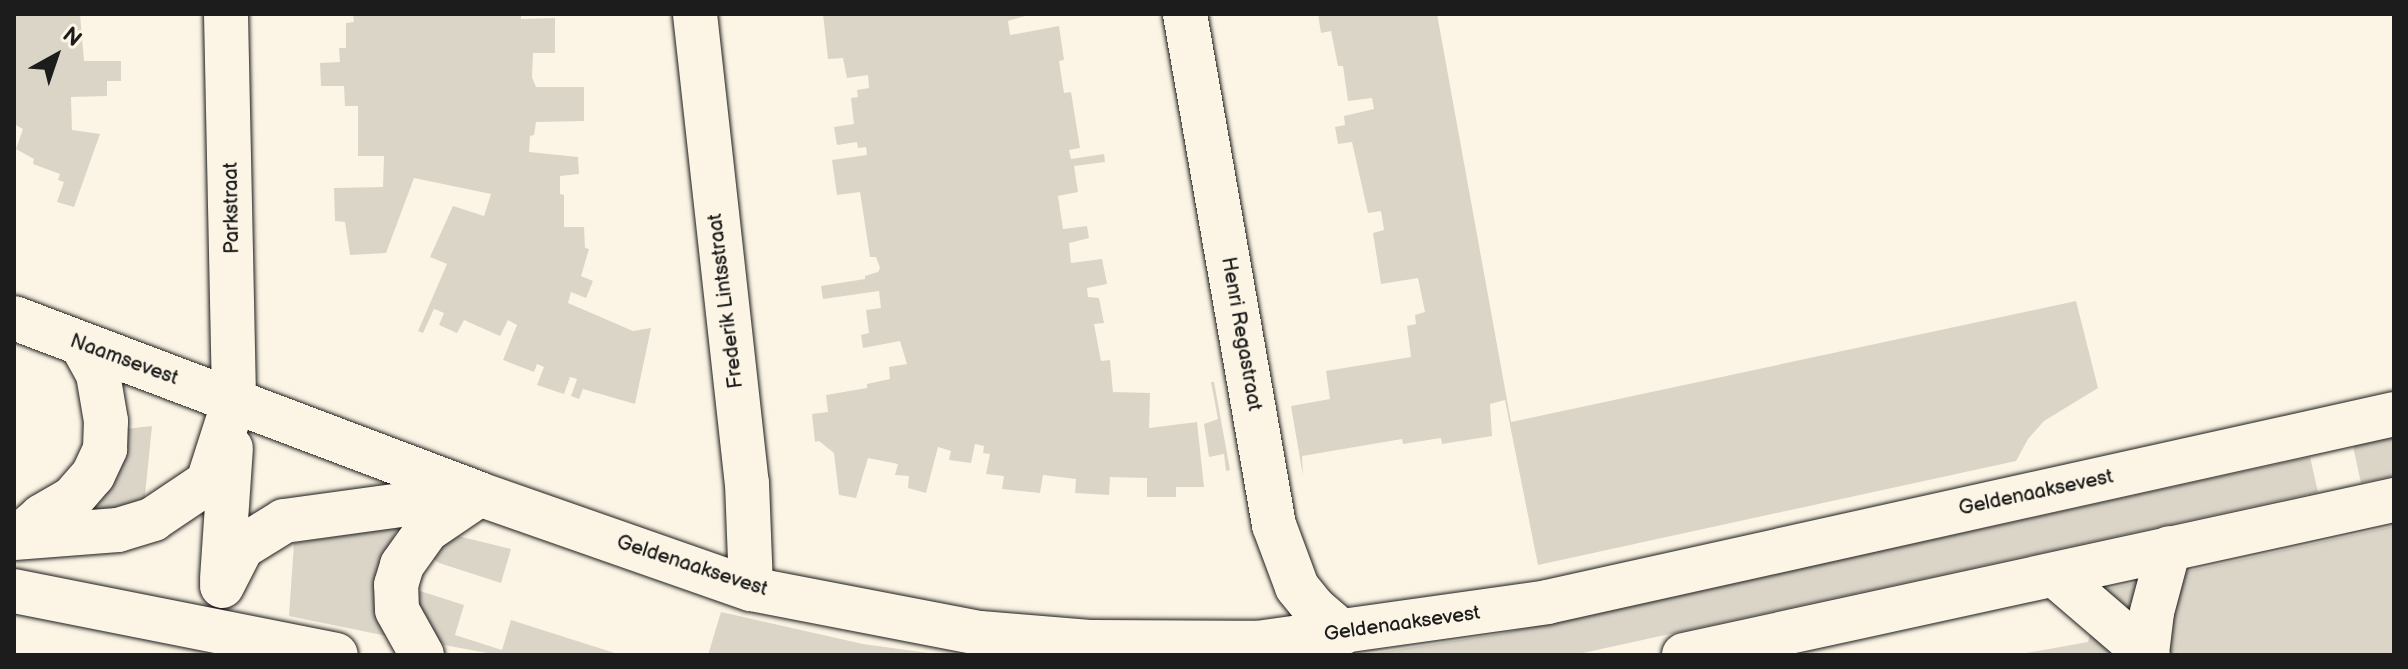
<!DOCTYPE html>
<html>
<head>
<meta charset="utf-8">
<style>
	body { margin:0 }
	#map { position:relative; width:2408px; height:669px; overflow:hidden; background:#fcf5e5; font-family:"Balsamiq Sans",sans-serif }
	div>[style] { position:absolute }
	.green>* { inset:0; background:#dbd5c8 }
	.roads { filter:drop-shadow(0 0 2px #1c1c1c) drop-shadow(0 0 2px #1c1c1c) }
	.minor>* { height:44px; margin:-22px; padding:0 22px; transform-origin:22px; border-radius:22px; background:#fcf5e5 }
	.major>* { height:44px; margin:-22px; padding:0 22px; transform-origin:22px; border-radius:22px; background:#fcf5e5 }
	span { translate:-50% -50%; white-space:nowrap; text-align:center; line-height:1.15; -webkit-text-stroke:6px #fcf5e5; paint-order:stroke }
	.street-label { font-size:20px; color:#1c1c1c }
	.frame { position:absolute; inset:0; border:16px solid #1c1c1c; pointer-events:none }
	.north { position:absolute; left:16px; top:16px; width:80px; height:80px; -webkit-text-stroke:6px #fcf5e5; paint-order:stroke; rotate:40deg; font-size:22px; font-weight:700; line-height:32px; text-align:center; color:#1c1c1c }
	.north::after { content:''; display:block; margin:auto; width:28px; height:36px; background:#1c1c1c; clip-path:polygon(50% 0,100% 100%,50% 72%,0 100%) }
</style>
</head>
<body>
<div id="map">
	<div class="green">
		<i style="clip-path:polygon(14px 14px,80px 14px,84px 61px,121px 61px,121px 81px,107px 81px,107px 96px,71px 97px,72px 130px,100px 134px,74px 207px,57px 202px,64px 182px,58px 180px,60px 174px,33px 164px,34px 159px,16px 149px,23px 129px,14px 124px)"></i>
		<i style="clip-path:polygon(353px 14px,521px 14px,521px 19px,555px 18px,555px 53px,533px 53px,532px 77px,536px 87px,584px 87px,584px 121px,536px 122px,534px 135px,530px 136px,529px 152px,578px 157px,579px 174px,560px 176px,560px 194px,564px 195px,564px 227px,584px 227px,585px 248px,589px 249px,581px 276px,593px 281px,586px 298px,571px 292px,568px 303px,633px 331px,651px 328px,635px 404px,583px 389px,579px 399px,571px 396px,577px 379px,570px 377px,564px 394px,537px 385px,544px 367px,537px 364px,534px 372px,503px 360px,517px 325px,508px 320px,500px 336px,464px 320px,457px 333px,439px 325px,444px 313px,434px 309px,423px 333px,418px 331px,447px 264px,430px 257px,453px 206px,484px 216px,491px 194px,414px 178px,386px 253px,350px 255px,345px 222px,335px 221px,334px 188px,383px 187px,384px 156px,358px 156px,358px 106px,345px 106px,344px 86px,321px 86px,320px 63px,340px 62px,339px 48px,346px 48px,346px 23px,354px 22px)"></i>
		<i style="clip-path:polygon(823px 14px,1032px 14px,1008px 21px,1010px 35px,1059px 26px,1064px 60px,1059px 61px,1064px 93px,1071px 92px,1080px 148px,1069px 150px,1071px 159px,1104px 154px,1105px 162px,1074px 166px,1078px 192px,1058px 196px,1063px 229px,1087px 226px,1089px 238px,1069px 243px,1071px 263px,1102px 259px,1107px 284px,1087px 288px,1088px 297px,1099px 298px,1104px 323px,1094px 324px,1101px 361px,1110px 360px,1113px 392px,1150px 393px,1149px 428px,1197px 422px,1204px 487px,1176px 487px,1176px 497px,1147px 497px,1147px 478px,1110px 477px,1109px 495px,1075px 493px,1076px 479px,1043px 475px,1040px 493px,1002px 489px,1004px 476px,986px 474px,990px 454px,983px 453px,984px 446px,975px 444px,971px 463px,949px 460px,951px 451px,938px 447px,926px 493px,908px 488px,909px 476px,895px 475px,898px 464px,868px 458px,856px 498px,839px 495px,834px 453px,819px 441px,815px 442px,812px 414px,828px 412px,826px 395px,867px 388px,867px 384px,890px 379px,889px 367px,907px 364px,900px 341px,863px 348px,861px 335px,869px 333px,866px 310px,881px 308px,879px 291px,823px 299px,821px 286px,865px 279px,865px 276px,878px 272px,880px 268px,876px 257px,870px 257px,860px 192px,837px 195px,832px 160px,867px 155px,866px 147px,858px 148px,857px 142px,837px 145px,834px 127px,854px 124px,851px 98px,858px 97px,857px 90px,869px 88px,868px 75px,847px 78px,843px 58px,828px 59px)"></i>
		<i style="clip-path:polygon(1318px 14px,1437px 14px,1511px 422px,2076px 301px,2098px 388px,2044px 421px,2028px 439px,2016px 461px,1538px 565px,1505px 400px,1490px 404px,1492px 436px,1442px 444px,1441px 438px,1403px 444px,1402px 439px,1302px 456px,1303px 476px,1291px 406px,1330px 399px,1326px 371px,1411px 357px,1407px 326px,1416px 324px,1415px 315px,1425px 312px,1418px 278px,1381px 284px,1373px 233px,1384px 230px,1381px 211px,1368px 213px,1352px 142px,1338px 144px,1335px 127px,1345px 125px,1344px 116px,1374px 109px,1372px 98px,1348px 101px,1343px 66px,1338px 66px,1331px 31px,1321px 33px)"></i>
		<i style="clip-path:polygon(1211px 382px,1214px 382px,1230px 470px,1226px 471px,1224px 454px,1209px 457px,1204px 424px,1218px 419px)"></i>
		<i style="clip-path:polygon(152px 426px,144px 505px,95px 517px,90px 507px,125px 429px)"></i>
		<i style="clip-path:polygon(2394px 437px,2394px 476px,2361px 483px,2353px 446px)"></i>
		<i style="clip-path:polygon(2310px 457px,2318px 492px,1574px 655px,1362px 655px,1499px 634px)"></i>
		<i style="clip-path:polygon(2394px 526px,2394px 655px,2015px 655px,2088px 642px,2103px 590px)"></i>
		<i style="clip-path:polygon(398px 527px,378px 570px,392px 637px,289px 616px,294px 543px)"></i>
		<i style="clip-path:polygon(458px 536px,511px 549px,501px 583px,439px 563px,432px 558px,445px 537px)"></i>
		<i style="clip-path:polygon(420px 591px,464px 605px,455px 635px,502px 650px,511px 620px,621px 655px,498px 655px,444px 645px,435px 639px,418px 611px,416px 592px)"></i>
		<i style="clip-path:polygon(721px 612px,863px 644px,943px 655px,708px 655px)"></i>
	</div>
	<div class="roads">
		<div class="minor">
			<i style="left:226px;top:14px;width:387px;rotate:88.8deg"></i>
			<i style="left:695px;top:14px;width:472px;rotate:83.7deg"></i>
			<i style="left:747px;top:483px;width:106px;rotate:87.8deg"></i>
			<i style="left:1185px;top:14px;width:519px;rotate:80.12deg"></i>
			<i style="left:1274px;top:525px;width:66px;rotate:69.6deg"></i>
			<i style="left:1297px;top:587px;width:27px;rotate:51deg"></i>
			<i style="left:1314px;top:608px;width:38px;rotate:41deg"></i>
			<i style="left:2056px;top:576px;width:121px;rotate:40.7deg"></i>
			<i style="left:2147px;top:653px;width:41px;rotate:-83deg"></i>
			<i style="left:2152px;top:612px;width:66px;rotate:-75.1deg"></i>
		</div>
		<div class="major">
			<i style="left:14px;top:318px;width:497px;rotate:20.7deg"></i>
			<i style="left:479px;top:494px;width:288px;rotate:19.3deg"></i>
			<i style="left:751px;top:589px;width:233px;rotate:10.9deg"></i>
			<i style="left:980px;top:633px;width:113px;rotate:4.6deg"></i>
			<i style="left:1093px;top:642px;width:164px;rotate:0.3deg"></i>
			<i style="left:1257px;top:643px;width:293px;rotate:-8deg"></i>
			<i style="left:1547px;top:602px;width:868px;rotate:-12.51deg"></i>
			<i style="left:18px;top:537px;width:32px;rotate:-41deg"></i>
			<i style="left:42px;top:516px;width:34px;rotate:-30deg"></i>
			<i style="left:72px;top:499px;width:32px;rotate:-49deg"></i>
			<i style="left:93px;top:475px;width:29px;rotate:-65deg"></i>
			<i style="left:105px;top:449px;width:28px;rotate:-88deg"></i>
			<i style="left:106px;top:421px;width:48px;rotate:-99.7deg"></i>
			<i style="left:98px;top:374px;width:33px;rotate:-119deg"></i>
			<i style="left:14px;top:538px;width:104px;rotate:-4.4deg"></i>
			<i style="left:118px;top:530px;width:37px;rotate:-17deg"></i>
			<i style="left:153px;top:519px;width:66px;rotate:-33.9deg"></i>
			<i style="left:208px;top:482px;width:85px;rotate:-72.2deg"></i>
			<i style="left:222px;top:579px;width:131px;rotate:-86.1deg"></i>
			<i style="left:222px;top:586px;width:44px;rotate:-62.9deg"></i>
			<i style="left:242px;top:547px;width:49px;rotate:-31.8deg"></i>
			<i style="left:284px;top:521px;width:192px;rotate:-7.8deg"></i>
			<i style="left:14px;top:591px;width:328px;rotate:11.2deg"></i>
			<i style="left:422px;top:655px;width:51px;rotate:-119.1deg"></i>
			<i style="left:397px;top:610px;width:25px;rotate:-92deg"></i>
			<i style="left:396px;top:585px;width:21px;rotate:-73deg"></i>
			<i style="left:402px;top:565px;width:43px;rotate:-54.5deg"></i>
			<i style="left:427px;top:530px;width:57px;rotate:-34.2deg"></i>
			<i style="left:1684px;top:655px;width:727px;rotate:-12.32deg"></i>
		</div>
	</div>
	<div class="street-label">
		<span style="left:232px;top:208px;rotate:-91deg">Parkstraat</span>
		<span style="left:726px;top:301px;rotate:-97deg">Frederik Lintsstraat</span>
		<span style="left:1241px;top:334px;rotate:80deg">Henri Regastraat</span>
		<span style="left:124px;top:360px;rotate:20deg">Naamsevest</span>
		<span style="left:2036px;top:493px;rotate:-12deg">Geldenaaksevest</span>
		<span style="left:692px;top:566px;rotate:18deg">Geldenaaksevest</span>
		<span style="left:1402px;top:624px;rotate:-8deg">Geldenaaksevest</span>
	</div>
	<div class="frame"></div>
	<div class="north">N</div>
</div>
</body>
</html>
